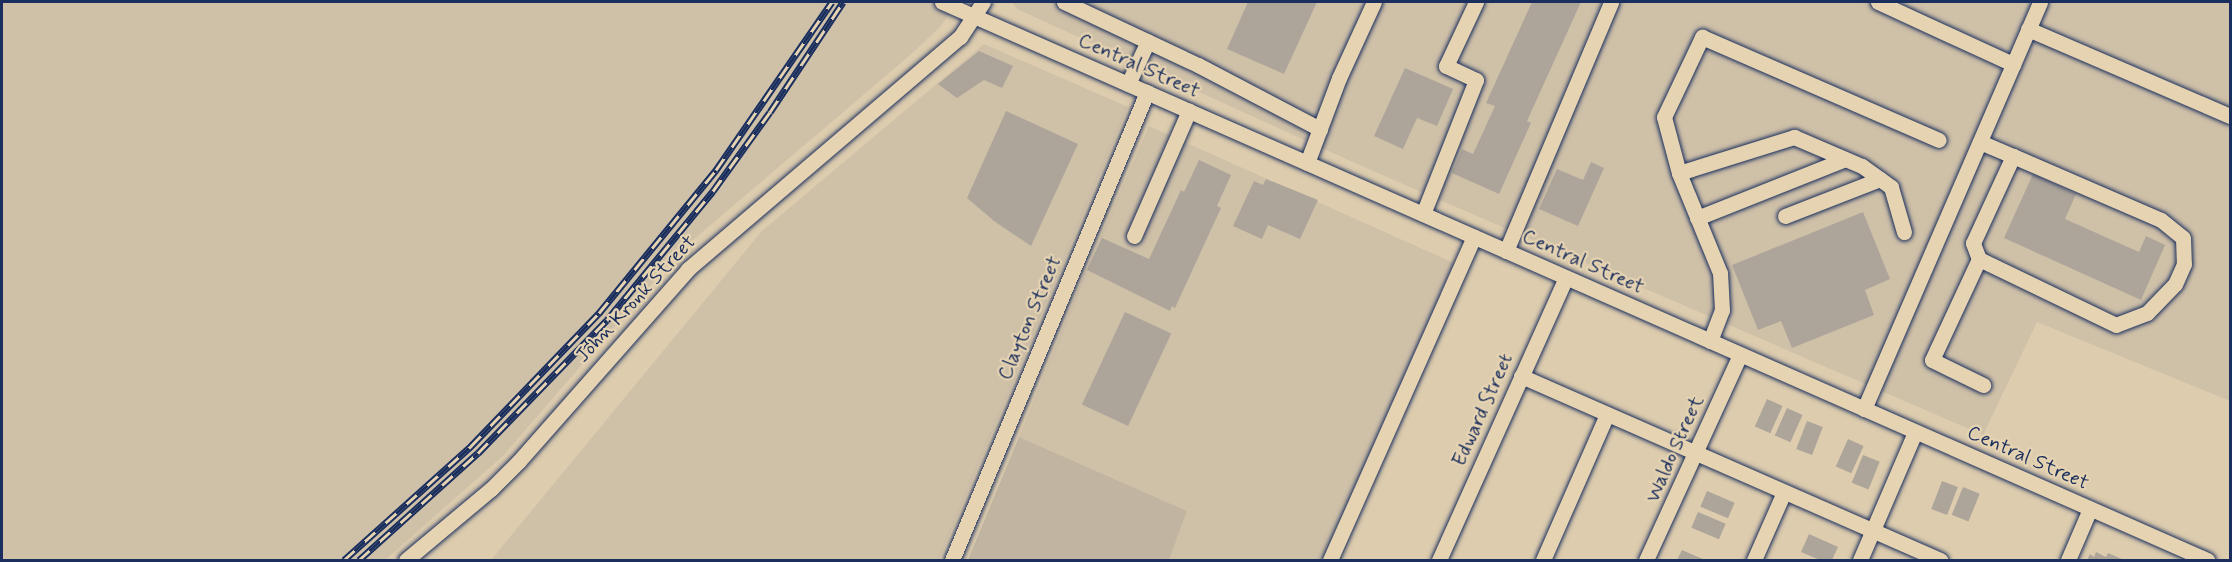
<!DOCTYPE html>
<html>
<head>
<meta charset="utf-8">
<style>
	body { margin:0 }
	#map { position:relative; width:2232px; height:562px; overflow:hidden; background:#ddccae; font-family:Mynerve,sans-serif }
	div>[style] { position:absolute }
	.built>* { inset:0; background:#cfc0a8 }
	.green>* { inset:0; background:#c1b5a2 }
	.building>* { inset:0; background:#ada59a; transform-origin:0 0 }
	.roads { filter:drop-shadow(0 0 2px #1b2f5e) drop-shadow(0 0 2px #1b2f5e) }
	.minor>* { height:15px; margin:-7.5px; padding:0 7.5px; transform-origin:7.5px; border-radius:7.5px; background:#e5d3b1 }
	.rail>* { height:7px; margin-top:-3.5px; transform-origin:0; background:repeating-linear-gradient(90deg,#e5d3b1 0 14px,#1b2f5e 0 28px); box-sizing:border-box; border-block:2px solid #1b2f5e }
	span { translate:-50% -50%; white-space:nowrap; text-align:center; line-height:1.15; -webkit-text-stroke:4.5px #e5d3b1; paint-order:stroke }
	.street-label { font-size:20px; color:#1b2f5e }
	.frame { position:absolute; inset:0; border:3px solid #1b2f5e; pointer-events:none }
</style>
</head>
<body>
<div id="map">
	<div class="built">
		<i style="clip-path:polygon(2px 2px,958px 2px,939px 28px,909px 56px,680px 251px,503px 456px,385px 560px,2px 560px)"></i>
		<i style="clip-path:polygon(1012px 2px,2230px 2px,2230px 401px,2037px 322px,1983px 435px,1357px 164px,1017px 9px)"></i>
		<i style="clip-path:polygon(984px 44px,1128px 107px,939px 560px,491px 560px,762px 231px)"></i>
		<i style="clip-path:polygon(1149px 126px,1458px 265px,1326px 560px,1169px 560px,1187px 511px,1019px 437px,1086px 270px)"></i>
	</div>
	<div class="green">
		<i style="clip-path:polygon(1019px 437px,1187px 511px,1169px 560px,968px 560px)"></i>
	</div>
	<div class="building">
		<i style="clip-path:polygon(1248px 2px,1317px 2px,1284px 74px,1227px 49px)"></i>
		<i style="clip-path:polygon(1532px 2px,1581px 2px,1527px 121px,1531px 123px,1499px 194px,1452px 173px,1462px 149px,1473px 154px,1495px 106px,1486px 103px)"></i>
		<i style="clip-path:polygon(979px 51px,1013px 66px,1002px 88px,984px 80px,957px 98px,938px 84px)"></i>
		<i style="clip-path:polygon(1405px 68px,1453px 89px,1437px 126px,1417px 118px,1403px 149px,1374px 136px)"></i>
		<i style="clip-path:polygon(1006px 111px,1078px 144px,1031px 246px,994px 221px,967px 198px)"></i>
		<i style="clip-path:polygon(1199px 160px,1231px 175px,1217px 206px,1221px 208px,1175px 308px,1172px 306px,1170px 311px,1087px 270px,1102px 238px,1149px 259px,1181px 190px,1184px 192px)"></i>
		<i style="clip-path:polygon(1591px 162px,1604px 168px,1578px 226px,1539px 209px,1557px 169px,1583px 180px)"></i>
		<i style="clip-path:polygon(2033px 174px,2076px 194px,2065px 219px,2139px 252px,2146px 236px,2165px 245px,2141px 300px,2004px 238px)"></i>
		<i style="clip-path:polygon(1266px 179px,1318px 200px,1300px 239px,1268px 225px,1262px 239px,1233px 226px,1254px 181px,1263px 185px)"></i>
		<i style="clip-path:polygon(1863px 212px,1890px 279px,1865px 290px,1874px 315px,1792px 348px,1781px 321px,1758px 330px,1732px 265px)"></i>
		<i style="left:1125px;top:312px;width:51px;height:102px;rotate:25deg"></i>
		<i style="left:1767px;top:399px;width:17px;height:30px;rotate:24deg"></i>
		<i style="left:1787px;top:408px;width:17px;height:30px;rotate:24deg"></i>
		<i style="left:1807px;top:421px;width:17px;height:30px;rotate:21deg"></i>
		<i style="left:1848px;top:439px;width:17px;height:30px;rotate:24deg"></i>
		<i style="left:1863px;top:455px;width:18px;height:30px;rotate:22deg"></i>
		<i style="left:1942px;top:481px;width:17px;height:30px;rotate:21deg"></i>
		<i style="left:1963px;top:487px;width:18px;height:30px;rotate:22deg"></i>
		<i style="left:1707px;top:491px;width:30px;height:17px;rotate:23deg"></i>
		<i style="left:1698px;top:512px;width:30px;height:17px;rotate:23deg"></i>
		<i style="clip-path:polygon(1809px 534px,1838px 547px,1832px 560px,1820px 560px,1801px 552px)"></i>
		<i style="clip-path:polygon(1682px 550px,1705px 560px,1677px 560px)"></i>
		<i style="clip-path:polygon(2096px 552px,2106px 557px,2108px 553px,2124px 560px,2087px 560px,2090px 554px,2094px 557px)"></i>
	</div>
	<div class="roads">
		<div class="minor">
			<i style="left:942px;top:2px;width:1383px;rotate:23.8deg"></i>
			<i style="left:1064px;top:2px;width:148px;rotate:25.2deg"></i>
			<i style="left:1198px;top:65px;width:138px;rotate:27.7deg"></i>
			<i style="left:1878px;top:2px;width:149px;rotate:24.7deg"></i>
			<i style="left:2028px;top:29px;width:220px;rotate:23.3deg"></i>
			<i style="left:1128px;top:84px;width:47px;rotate:-65.1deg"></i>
			<i style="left:1980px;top:142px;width:36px;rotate:23deg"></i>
			<i style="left:2013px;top:156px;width:161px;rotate:23.4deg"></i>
			<i style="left:2161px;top:220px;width:28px;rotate:39deg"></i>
			<i style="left:2183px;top:238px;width:26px;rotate:88deg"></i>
			<i style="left:2184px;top:264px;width:22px;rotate:114deg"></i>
			<i style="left:2175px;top:284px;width:40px;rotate:134deg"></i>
			<i style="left:2147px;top:313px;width:33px;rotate:159deg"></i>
			<i style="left:2116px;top:325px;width:152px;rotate:-154.3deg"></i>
			<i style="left:1979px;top:259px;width:17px;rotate:-111deg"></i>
			<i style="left:1973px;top:243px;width:96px;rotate:-65.3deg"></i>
			<i style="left:1307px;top:163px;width:91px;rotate:-69.4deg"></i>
			<i style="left:1339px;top:78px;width:84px;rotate:-65.3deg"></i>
			<i style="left:1679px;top:173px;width:58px;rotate:-105deg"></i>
			<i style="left:1664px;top:117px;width:89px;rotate:-64.6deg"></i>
			<i style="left:1702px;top:37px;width:258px;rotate:23.5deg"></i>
			<i style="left:1423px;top:214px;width:144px;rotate:-68.4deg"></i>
			<i style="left:1476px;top:80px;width:33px;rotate:-155deg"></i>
			<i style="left:1446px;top:66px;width:71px;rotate:-64.9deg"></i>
			<i style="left:1785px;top:216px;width:102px;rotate:-21.3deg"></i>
			<i style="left:1697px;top:218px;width:159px;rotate:-21.7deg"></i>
			<i style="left:1134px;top:236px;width:137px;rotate:-66.3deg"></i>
			<i style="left:1506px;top:251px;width:270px;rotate:-67.1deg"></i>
			<i style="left:1979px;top:259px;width:111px;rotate:115deg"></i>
			<i style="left:1932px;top:360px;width:57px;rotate:26.1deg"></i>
			<i style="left:1710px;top:341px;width:33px;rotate:-69deg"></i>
			<i style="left:1722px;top:310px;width:37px;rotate:-93deg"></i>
			<i style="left:1720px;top:273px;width:108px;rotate:-112.3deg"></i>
			<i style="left:1679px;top:173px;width:121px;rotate:-17.4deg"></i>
			<i style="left:1794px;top:137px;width:74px;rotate:23.1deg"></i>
			<i style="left:1862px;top:166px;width:36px;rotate:36deg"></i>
			<i style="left:1891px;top:187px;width:47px;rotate:73.9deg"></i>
			<i style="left:1521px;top:376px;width:458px;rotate:23.7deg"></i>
			<i style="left:1864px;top:409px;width:443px;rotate:-66.6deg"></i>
			<i style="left:406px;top:560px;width:111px;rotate:-39.9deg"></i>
			<i style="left:491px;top:489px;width:40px;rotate:-45deg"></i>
			<i style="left:519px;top:461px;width:256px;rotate:-48.6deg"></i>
			<i style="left:688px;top:269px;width:358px;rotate:-40.5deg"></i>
			<i style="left:960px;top:37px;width:42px;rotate:-56.7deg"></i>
			<i style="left:952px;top:560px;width:507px;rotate:-67.38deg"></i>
			<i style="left:1330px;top:560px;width:354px;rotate:-66deg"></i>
			<i style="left:1439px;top:560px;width:309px;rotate:-65.8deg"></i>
			<i style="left:1543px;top:560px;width:159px;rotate:-66.3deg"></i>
			<i style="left:1646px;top:560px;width:226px;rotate:-65.4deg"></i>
			<i style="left:1754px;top:560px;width:74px;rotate:-66.2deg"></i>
			<i style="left:1860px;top:560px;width:139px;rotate:-66.7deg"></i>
			<i style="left:2068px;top:560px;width:56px;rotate:-66.7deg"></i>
		</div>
	</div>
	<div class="rail">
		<i style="left:344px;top:560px;width:171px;rotate:-41.9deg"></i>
		<i style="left:471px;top:446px;width:185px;rotate:-46.1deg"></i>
		<i style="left:599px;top:313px;width:185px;rotate:-50.7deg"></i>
		<i style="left:716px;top:170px;width:204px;rotate:-55.4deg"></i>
		<i style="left:359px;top:560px;width:160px;rotate:-42deg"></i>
		<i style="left:478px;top:453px;width:185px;rotate:-45.9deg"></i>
		<i style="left:607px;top:320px;width:167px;rotate:-50.6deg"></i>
		<i style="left:713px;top:191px;width:97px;rotate:-54.2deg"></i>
		<i style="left:770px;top:112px;width:132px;rotate:-56.4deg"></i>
	</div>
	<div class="street-label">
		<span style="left:1139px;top:66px;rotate:24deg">Central Street</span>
		<span style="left:1583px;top:262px;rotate:24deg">Central Street</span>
		<span style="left:636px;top:299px;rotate:-47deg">John Kronk Street</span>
		<span style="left:1030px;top:318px;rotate:-67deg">Clayton Street</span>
		<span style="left:1483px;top:410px;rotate:-66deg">Edward Street</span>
		<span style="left:1675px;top:449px;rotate:-66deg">Waldo Street</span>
		<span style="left:2028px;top:458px;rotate:24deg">Central Street</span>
	</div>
	<div class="frame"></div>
</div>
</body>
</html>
